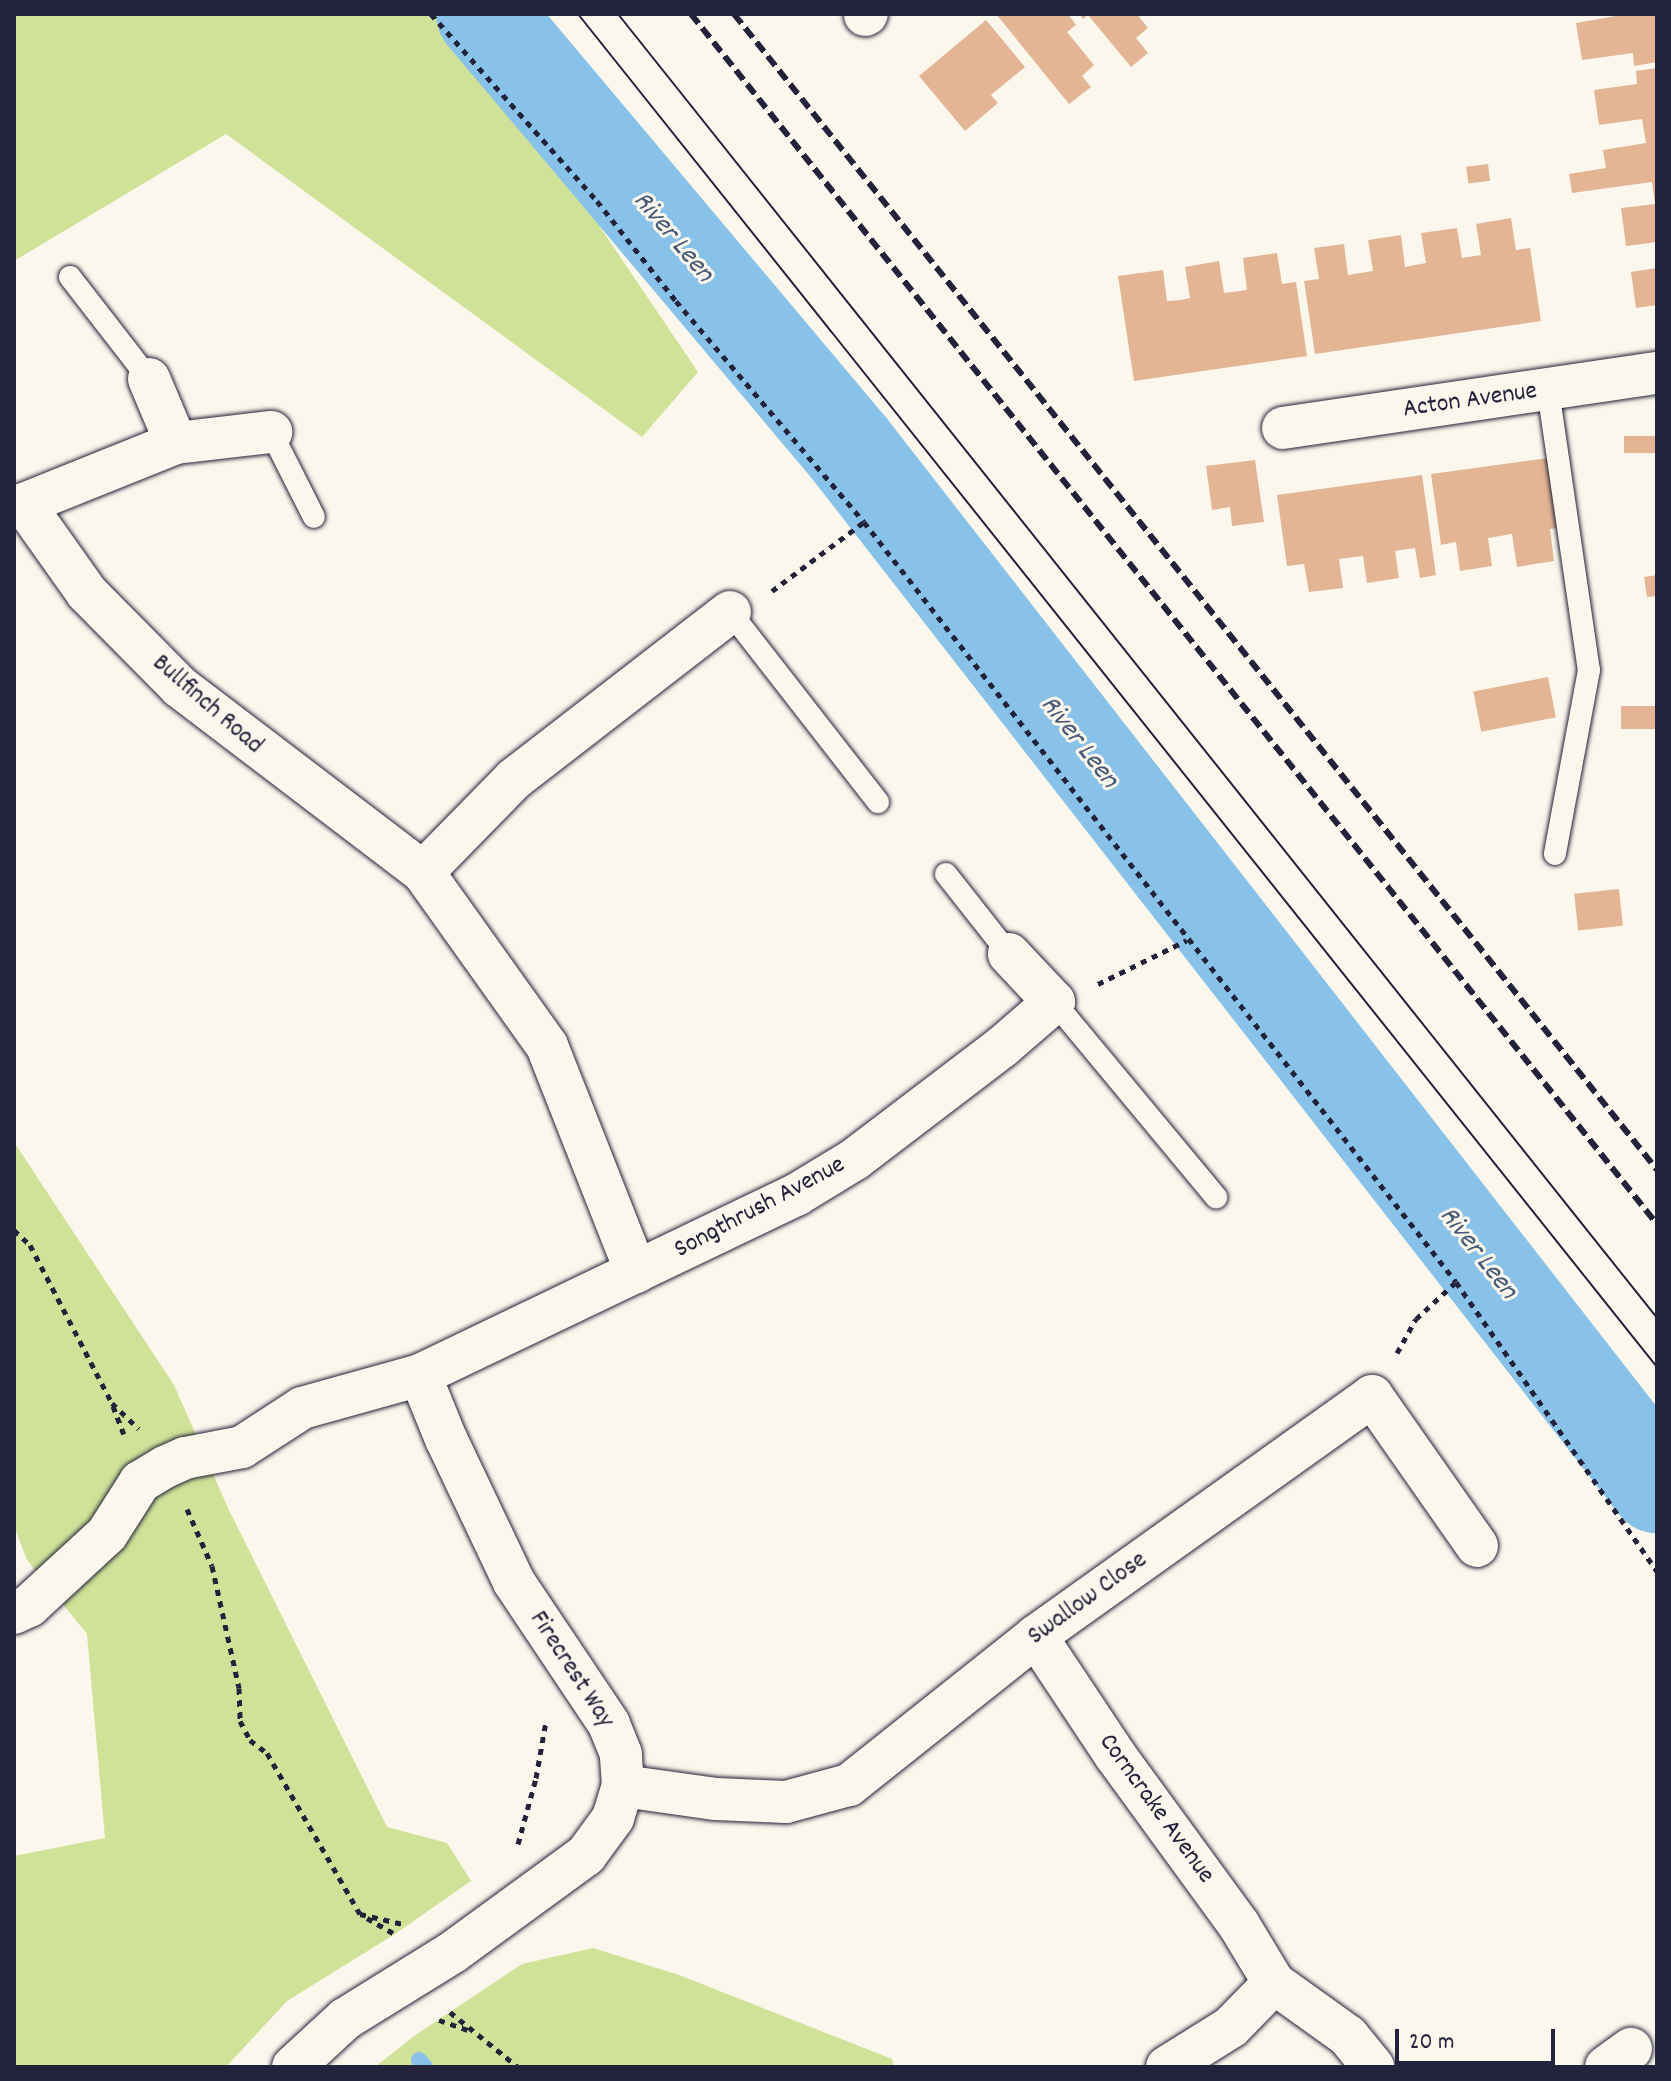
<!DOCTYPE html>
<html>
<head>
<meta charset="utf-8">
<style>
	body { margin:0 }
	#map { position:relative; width:1671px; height:2081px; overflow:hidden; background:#fbf7ec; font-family:Dekko,sans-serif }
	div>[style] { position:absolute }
	.green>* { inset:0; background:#cfe297 }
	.stream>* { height:16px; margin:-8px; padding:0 8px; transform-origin:8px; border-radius:8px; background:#89c2e8 }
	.river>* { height:96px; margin:-48px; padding:0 48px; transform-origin:48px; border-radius:48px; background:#89c2e8 }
	.building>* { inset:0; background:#e4b595; transform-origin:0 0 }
	.path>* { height:5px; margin-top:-2.5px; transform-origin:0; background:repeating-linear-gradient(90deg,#22223b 0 6px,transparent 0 12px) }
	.roads { filter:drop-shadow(0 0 2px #22223b) drop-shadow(0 0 2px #22223b) }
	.lane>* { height:22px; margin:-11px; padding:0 11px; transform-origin:11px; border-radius:11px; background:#fbf7ec }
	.street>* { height:42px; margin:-21px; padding:0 21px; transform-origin:21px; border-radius:21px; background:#fbf7ec }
	.tram>* { height:2px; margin:-1px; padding:0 1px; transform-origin:1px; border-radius:1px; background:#22223b }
	.rail>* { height:6px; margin-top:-3px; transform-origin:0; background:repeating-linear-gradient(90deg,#22223b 0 12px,transparent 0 18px) }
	span { translate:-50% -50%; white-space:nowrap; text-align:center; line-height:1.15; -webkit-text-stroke:6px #fbf7ec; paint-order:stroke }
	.street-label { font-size:26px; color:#22223b }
	.water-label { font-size:28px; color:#465a78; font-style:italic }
	.frame { position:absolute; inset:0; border:16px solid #22223b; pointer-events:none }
	.scale { position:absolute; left:1395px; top:2029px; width:160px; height:36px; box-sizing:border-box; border:4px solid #22223b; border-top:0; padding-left:10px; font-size:24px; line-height:28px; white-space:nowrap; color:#22223b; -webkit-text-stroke:6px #fbf7ec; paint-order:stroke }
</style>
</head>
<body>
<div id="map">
	<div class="green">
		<i style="clip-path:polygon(14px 14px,456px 14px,698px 372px,642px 437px,226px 134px,14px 261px)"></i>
		<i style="clip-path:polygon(14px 1142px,174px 1385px,228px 1508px,387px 1827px,447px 1843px,471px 1881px,395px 1934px,287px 2001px,226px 2067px,14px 2067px,14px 1856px,105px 1838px,87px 1634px,27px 1560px,14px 1526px)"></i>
		<i style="clip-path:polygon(593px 1948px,679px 1975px,892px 2059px,894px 2067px,375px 2067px,417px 2034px,522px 1964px)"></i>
	</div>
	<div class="stream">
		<i style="left:419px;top:2060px;width:9px;rotate:49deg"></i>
	</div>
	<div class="river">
		<i style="left:484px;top:14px;width:567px;rotate:49.94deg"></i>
		<i style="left:849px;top:448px;width:1315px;rotate:52.08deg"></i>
	</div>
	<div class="building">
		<i style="clip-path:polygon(996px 14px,1068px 14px,1076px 25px,1067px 32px,1094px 65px,1082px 76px,1091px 87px,1069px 104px)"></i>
		<i style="clip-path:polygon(1079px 14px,1137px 14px,1148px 28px,1136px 38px,1148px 53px,1131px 67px,1088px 15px,1083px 19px)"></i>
		<i style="clip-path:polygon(1627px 14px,1657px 14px,1657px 62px,1634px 66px,1633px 53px,1582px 60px,1576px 23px)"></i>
		<i style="clip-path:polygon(986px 20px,1025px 67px,991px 95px,998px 103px,965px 131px,919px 76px)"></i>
		<i style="clip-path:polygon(1657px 68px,1657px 242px,1626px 246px,1621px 208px,1655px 204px,1652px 182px,1572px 193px,1569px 174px,1606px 168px,1603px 150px,1646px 143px,1642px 119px,1599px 125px,1594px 90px,1637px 84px,1636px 71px)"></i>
		<i style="left:1488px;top:164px;width:17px;height:22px;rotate:83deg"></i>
		<i style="clip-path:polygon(1511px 218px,1516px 250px,1530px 248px,1541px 321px,1315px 354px,1304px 281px,1319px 279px,1314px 248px,1344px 244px,1348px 275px,1373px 271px,1368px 240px,1401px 235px,1405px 267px,1426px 263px,1421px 233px,1457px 228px,1462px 258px,1481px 255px,1476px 224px)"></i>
		<i style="clip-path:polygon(1277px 253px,1282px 284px,1296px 282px,1307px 356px,1134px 381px,1118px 276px,1163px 270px,1167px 301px,1181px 300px,1190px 298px,1185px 267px,1219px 261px,1224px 293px,1247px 290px,1243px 258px)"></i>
		<i style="clip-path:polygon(1657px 268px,1657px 305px,1636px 308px,1631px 272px)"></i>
		<i style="left:1657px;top:436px;width:17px;height:33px;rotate:90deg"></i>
		<i style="clip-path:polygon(1548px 458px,1558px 528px,1550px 529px,1554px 561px,1517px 567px,1512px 534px,1488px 538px,1492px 566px,1460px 571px,1456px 542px,1441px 545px,1431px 474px)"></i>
		<i style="clip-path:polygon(1255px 460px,1264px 522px,1232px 526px,1230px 507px,1212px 510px,1206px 466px)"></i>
		<i style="clip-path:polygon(1422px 475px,1436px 575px,1420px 578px,1415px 548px,1395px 551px,1399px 578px,1367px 583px,1363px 556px,1339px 559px,1343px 588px,1309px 592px,1304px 564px,1287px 566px,1277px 495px)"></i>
		<i style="clip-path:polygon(1657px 575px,1657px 596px,1647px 597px,1644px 577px)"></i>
		<i style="left:1548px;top:677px;width:41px;height:76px;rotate:79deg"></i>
		<i style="left:1657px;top:706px;width:23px;height:36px;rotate:90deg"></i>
		<i style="left:1619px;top:889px;width:37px;height:45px;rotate:84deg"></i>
	</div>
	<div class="path">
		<i style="left:431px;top:14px;width:250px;rotate:48.4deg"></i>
		<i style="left:597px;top:201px;width:127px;rotate:51.7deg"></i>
		<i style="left:676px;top:301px;width:290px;rotate:49.6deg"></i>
		<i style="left:864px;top:522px;width:963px;rotate:52.08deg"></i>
		<i style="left:1456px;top:1282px;width:352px;rotate:55.2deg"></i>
		<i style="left:772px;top:591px;width:115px;rotate:-36.9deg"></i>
		<i style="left:1098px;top:984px;width:99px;rotate:-26.3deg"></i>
		<i style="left:14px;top:1230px;width:22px;rotate:43deg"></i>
		<i style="left:30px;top:1245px;width:178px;rotate:62.6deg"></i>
		<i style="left:112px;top:1403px;width:37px;rotate:44deg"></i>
		<i style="left:1397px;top:1353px;width:39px;rotate:-61deg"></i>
		<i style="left:1416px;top:1319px;width:54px;rotate:-42.8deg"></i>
		<i style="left:113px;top:1406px;width:30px;rotate:69deg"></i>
		<i style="left:187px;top:1509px;width:62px;rotate:66.3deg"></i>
		<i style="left:212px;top:1566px;width:125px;rotate:77.5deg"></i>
		<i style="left:239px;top:1688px;width:33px;rotate:88deg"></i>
		<i style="left:240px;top:1721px;width:21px;rotate:62deg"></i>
		<i style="left:250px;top:1740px;width:21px;rotate:37deg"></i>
		<i style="left:267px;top:1753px;width:186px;rotate:60deg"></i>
		<i style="left:360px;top:1914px;width:44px;rotate:13.1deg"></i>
		<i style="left:518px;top:1844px;width:68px;rotate:-74.7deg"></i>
		<i style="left:536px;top:1778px;width:58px;rotate:-80deg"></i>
		<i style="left:367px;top:1918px;width:30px;rotate:30deg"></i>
		<i style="left:450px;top:2012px;width:87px;rotate:39deg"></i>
		<i style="left:439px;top:2020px;width:34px;rotate:19deg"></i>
	</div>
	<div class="roads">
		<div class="lane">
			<i style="left:70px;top:277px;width:129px;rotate:52.2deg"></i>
			<i style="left:1548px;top:390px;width:283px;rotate:81.7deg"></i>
			<i style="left:1589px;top:670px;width:187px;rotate:100.5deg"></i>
			<i style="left:271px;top:432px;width:95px;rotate:63.2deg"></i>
			<i style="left:730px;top:612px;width:241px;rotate:52.1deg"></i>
			<i style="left:946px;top:874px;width:102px;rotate:51.8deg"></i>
			<i style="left:1054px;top:1002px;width:254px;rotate:50.3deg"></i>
		</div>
		<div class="street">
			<i style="left:865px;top:15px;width:2px;rotate:-27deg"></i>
			<i style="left:149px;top:379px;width:69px;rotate:67.1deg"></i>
			<i style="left:176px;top:443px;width:96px;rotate:-6.6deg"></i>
			<i style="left:1283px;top:428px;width:378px;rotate:-8.4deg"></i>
			<i style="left:24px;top:504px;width:109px;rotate:54.7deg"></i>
			<i style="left:87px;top:593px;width:132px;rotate:45.3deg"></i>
			<i style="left:180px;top:687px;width:305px;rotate:37.3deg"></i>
			<i style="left:423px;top:872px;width:214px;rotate:54.5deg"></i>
			<i style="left:547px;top:1046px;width:243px;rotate:68.5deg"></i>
			<i style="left:14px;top:508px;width:175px;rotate:-21.9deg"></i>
			<i style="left:423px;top:872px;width:130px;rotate:-45.6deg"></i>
			<i style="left:514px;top:779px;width:273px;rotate:-37.7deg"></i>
			<i style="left:14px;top:1613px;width:17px;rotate:-25deg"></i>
			<i style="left:29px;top:1606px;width:106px;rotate:-42.7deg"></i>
			<i style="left:107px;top:1534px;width:62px;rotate:-57.6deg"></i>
			<i style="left:140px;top:1482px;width:29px;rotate:-31deg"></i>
			<i style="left:165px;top:1467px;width:22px;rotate:-24deg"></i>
			<i style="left:185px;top:1458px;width:58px;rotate:-10.9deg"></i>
			<i style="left:242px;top:1447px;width:72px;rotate:-33deg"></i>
			<i style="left:302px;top:1408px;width:123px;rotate:-15.6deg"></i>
			<i style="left:420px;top:1375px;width:417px;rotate:-25.6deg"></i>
			<i style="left:796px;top:1195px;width:69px;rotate:-31.4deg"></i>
			<i style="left:855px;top:1159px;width:185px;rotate:-37.3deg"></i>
			<i style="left:1002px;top:1047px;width:69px;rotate:-40.9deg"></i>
			<i style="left:1054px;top:1002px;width:66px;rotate:-133.2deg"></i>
			<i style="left:1036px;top:1636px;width:143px;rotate:56.4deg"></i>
			<i style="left:1115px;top:1755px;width:210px;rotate:53.9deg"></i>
			<i style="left:1239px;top:1925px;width:68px;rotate:58.9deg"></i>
			<i style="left:1274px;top:1983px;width:91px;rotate:35.6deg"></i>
			<i style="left:1348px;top:2036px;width:40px;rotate:51deg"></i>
			<i style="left:623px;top:1786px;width:94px;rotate:8deg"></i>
			<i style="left:716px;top:1799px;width:70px;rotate:2.5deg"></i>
			<i style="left:786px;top:1802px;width:65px;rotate:-15.1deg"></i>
			<i style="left:849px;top:1785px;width:239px;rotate:-38.5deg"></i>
			<i style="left:1036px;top:1636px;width:413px;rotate:-35.5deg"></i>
			<i style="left:1372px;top:1396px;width:183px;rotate:55deg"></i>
			<i style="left:293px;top:2067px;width:71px;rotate:-42.7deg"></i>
			<i style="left:345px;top:2019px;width:127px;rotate:-31.8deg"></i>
			<i style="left:453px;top:1952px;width:165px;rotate:-36.1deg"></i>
			<i style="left:586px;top:1855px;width:46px;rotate:-53.9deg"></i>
			<i style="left:613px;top:1818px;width:34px;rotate:-73deg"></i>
			<i style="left:623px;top:1786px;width:32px;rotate:-94deg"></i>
			<i style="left:621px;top:1754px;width:32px;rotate:-112deg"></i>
			<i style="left:609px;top:1724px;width:171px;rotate:-123.8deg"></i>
			<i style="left:514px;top:1582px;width:158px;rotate:-115.4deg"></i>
			<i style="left:446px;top:1439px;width:69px;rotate:-112.1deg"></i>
			<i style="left:1167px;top:2067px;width:75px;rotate:-32deg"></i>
			<i style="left:1231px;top:2027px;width:62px;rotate:-45.7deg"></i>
			<i style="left:1606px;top:2067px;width:31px;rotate:-36deg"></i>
		</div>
	</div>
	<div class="tram">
		<i style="left:578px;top:14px;width:1731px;rotate:51.43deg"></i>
		<i style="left:618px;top:14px;width:1667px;rotate:51.45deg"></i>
	</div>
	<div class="rail">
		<i style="left:691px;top:14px;width:1548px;rotate:51.4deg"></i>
		<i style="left:734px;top:14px;width:1479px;rotate:51.39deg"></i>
	</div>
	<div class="street-label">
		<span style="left:1470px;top:401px;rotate:-8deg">Acton Avenue</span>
		<span style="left:207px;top:705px;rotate:41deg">Bullfinch Road</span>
		<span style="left:760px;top:1208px;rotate:-28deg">Songthrush Avenue</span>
		<span style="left:1088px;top:1599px;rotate:-36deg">Swallow Close</span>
		<span style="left:571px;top:1670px;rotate:57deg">Firecrest Way</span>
		<span style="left:1156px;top:1809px;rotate:54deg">Corncrake Avenue</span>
	</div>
	<div class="water-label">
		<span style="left:672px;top:238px;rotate:50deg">River Leen</span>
		<span style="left:1078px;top:743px;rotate:52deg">River Leen</span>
		<span style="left:1477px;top:1254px;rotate:52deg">River Leen</span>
	</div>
	<div class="frame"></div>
	<div class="scale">20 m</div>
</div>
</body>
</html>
